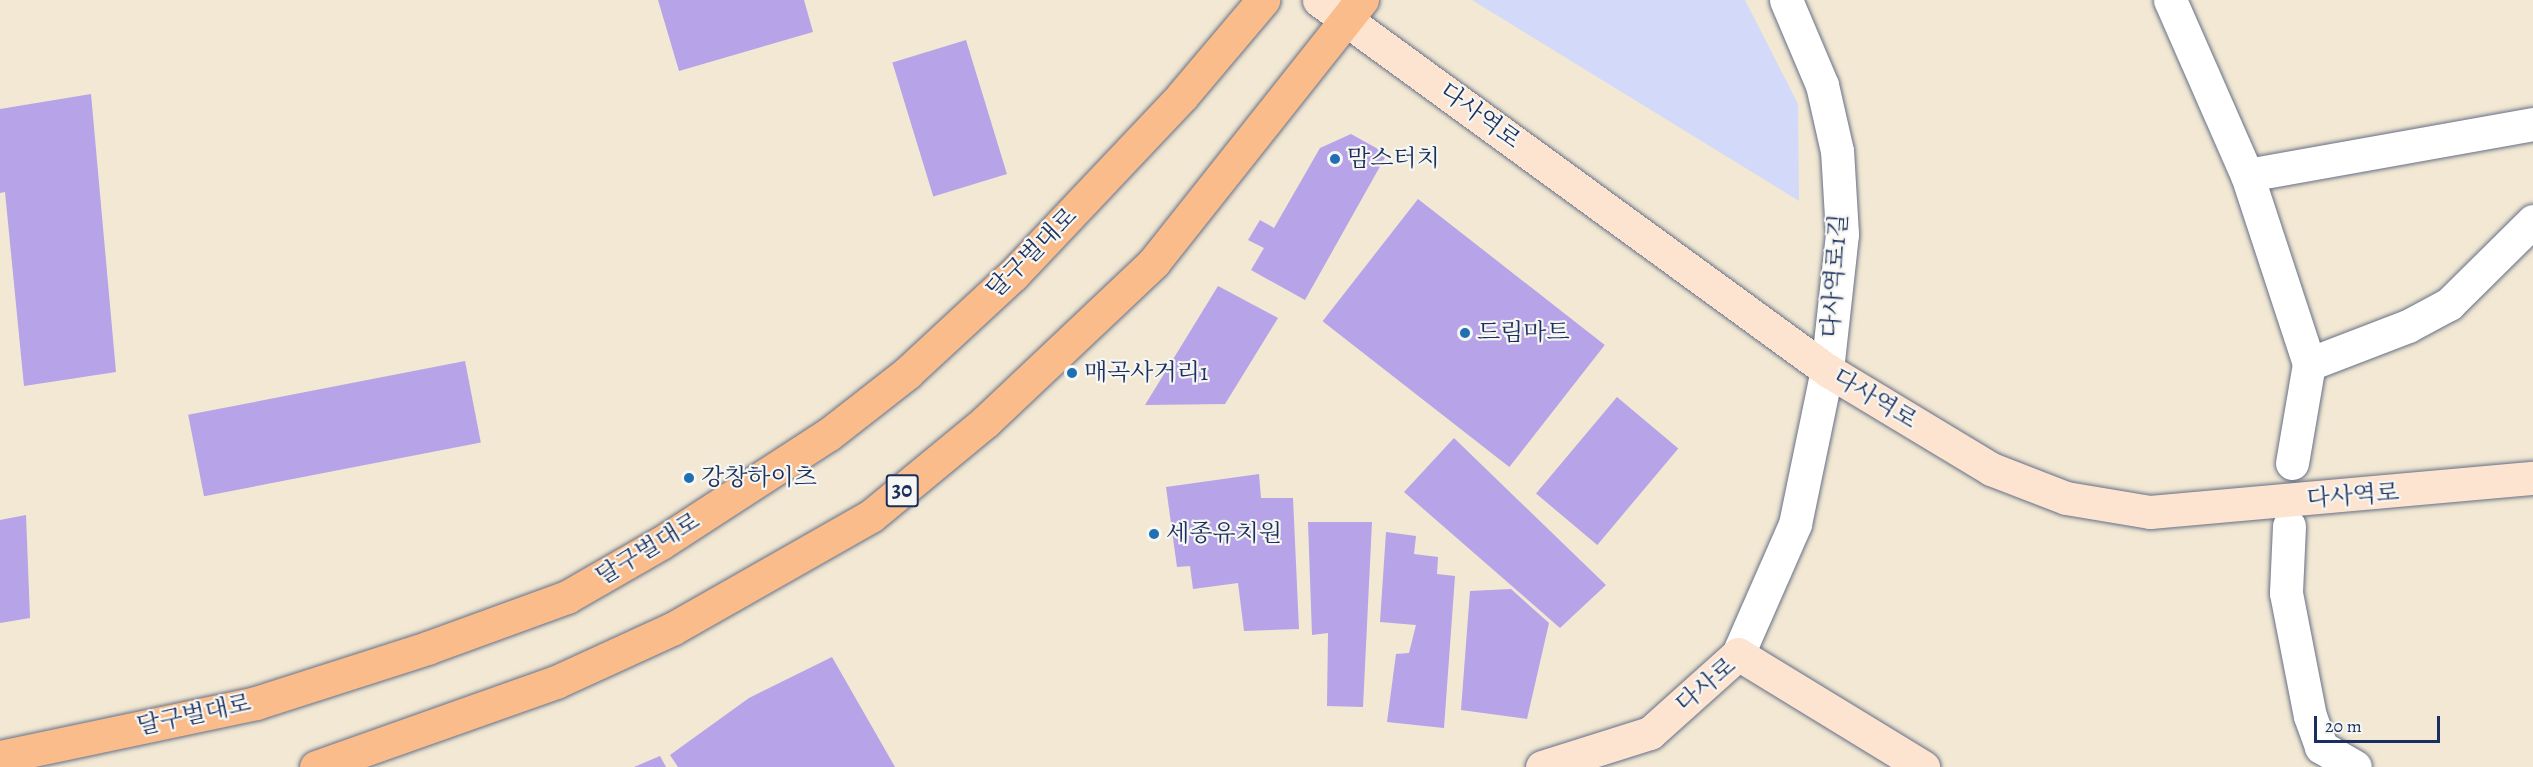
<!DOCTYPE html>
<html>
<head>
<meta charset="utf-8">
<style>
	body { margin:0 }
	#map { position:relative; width:2533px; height:767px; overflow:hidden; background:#f2e8d3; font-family:Alegreya,"Noto Serif KR",serif }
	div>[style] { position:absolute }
	.built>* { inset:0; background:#d2d9f9 }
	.building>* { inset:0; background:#b6a3e8; transform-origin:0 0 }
	.roads { filter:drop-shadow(0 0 2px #667087) drop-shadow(0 0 2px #667087) }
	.street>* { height:33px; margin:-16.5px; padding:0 16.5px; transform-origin:16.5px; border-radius:16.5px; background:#fff }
	.secondary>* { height:33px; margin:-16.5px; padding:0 16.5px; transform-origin:16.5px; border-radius:16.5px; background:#fde4d0 }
	.primary>* { height:33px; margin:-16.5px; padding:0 16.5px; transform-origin:16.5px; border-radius:16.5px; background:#f9bc8a }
	.dots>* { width:16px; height:16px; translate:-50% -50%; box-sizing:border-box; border:3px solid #f6f6f2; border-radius:50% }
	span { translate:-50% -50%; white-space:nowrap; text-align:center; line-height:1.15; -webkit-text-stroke:4.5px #f6f6f2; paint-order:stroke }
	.shield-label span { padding:2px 4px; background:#f6f6f2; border:2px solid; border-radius:4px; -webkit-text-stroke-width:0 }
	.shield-label { font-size:22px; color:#1b2f5e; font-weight:700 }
	.street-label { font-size:24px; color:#1b2f5e }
	.poi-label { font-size:24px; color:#1b2f5e }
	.left { translate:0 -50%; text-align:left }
	.scale { position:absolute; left:2314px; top:716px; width:126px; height:27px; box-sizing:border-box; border:3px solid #1b2f5e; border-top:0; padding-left:8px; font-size:18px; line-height:21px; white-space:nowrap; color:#1b2f5e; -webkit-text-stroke:4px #f6f6f2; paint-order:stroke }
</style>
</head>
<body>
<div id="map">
	<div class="built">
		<i style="clip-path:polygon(1472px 0,1745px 0,1798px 104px,1799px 201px)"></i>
	</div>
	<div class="building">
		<i style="clip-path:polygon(658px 0,804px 0,813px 32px,679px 71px)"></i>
		<i style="left:966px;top:40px;width:140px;height:77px;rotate:73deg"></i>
		<i style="clip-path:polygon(91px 94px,116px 372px,24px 386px,5px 192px,0 193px,0 109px)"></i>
		<i style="clip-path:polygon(1351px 134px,1387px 154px,1305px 300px,1251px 270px,1264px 248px,1248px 240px,1260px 220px,1274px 228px,1320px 148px)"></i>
		<i style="left:1418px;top:199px;width:237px;height:155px;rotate:38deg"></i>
		<i style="clip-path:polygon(1218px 286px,1278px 318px,1225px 404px,1145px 405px)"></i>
		<i style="left:465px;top:361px;width:83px;height:282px;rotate:79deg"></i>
		<i style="left:1617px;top:397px;width:80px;height:126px;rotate:40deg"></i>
		<i style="clip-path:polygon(1454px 438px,1606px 585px,1560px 628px,1404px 492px)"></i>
		<i style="clip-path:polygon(1259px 474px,1261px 498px,1293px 498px,1299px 629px,1244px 631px,1238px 583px,1193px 589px,1190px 566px,1177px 567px,1166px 487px)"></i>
		<i style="clip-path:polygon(26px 515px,30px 618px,0 623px,0 520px)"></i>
		<i style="clip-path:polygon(1308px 522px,1372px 522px,1363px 707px,1327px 706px,1328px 633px,1312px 635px)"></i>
		<i style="clip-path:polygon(1386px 532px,1416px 536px,1414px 554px,1438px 557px,1437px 574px,1455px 576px,1444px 728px,1387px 722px,1396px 654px,1409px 653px,1416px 625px,1380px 622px)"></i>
		<i style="clip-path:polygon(1511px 589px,1549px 623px,1527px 719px,1461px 710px,1470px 591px)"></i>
		<i style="clip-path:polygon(832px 657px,895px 767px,678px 767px,670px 755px,749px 698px)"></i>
		<i style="clip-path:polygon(660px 756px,666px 767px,634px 767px)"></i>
	</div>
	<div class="roads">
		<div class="street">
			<i style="left:2170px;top:0;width:191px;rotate:66.3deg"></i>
			<i style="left:2247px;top:175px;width:199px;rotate:71.8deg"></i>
			<i style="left:2247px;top:175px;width:291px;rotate:-10.1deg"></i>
			<i style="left:2292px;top:463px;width:100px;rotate:-80.3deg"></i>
			<i style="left:2309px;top:364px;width:106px;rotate:-21deg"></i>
			<i style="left:2408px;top:326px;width:47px;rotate:-28.2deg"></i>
			<i style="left:2449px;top:304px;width:118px;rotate:-44.7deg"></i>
			<i style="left:2289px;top:526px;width:67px;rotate:92.6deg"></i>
			<i style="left:2286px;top:593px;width:125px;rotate:79deg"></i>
			<i style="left:2310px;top:716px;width:33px;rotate:70deg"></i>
			<i style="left:2321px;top:747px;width:39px;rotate:30deg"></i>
			<i style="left:1738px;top:654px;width:142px;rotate:-66.3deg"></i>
			<i style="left:1795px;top:524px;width:157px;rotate:-78.3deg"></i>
			<i style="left:1827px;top:370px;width:137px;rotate:-83.7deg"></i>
			<i style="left:1842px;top:234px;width:83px;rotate:-93.4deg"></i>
			<i style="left:1837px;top:151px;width:68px;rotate:-102.8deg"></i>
			<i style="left:1822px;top:85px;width:92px;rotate:-113deg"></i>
		</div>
		<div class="secondary">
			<i style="left:1319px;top:0;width:628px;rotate:36.07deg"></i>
			<i style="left:1827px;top:370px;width:192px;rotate:31.1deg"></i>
			<i style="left:1991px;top:469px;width:80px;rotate:21.1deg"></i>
			<i style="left:2066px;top:498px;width:85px;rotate:9.5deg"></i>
			<i style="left:2150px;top:512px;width:385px;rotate:-5.1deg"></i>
			<i style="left:1542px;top:767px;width:113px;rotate:-17.5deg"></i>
			<i style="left:1650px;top:733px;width:118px;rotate:-41.9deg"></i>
			<i style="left:1738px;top:654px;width:217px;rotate:31.4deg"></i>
		</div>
		<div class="primary">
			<i style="left:0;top:757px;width:262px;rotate:-11.9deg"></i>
			<i style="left:256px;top:703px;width:180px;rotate:-17.8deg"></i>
			<i style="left:427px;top:648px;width:149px;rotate:-20deg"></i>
			<i style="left:567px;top:597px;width:108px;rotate:-29.9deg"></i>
			<i style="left:661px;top:543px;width:200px;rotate:-33deg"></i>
			<i style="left:829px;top:434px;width:99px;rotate:-38deg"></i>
			<i style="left:907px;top:373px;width:144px;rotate:-42.8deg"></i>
			<i style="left:1013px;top:275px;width:246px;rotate:-46.6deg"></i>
			<i style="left:1182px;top:96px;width:126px;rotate:-49.8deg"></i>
			<i style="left:316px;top:767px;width:255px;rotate:-19.5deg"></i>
			<i style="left:556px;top:682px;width:128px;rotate:-24.6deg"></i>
			<i style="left:672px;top:629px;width:229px;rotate:-29.6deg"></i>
			<i style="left:871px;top:516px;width:148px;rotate:-39.5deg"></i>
			<i style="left:985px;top:422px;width:233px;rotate:-43.4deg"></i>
			<i style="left:1154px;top:262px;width:335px;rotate:-51.6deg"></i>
		</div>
	</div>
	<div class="dots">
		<i style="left:1335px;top:159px;background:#1f6fb2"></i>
		<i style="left:1465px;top:333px;background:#1f6fb2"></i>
		<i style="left:1072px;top:373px;background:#1f6fb2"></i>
		<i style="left:689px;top:478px;background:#1f6fb2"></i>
		<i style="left:1154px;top:534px;background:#1f6fb2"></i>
	</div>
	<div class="shield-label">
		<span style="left:902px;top:491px">30</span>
	</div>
	<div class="street-label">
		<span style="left:1480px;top:116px;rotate:36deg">다사역로</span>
		<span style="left:1032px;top:253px;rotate:-45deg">달구벌대로</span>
		<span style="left:1835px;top:276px;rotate:-86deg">다사역로1길</span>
		<span style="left:1875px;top:399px;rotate:31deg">다사역로</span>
		<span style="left:2353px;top:496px;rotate:-4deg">다사역로</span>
		<span style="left:648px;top:549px;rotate:-31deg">달구벌대로</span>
		<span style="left:1706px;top:685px;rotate:-40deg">다사로</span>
		<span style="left:194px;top:715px;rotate:-12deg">달구벌대로</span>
	</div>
	<div class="poi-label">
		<span class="left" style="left:1347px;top:159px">맘스터치</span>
		<span class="left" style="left:1477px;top:333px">드림마트</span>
		<span class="left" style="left:1084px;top:373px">매곡사거리1</span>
		<span class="left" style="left:701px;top:478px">강창하이츠</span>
		<span class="left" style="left:1166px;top:534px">세종유치원</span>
	</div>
	<div class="scale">20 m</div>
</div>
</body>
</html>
